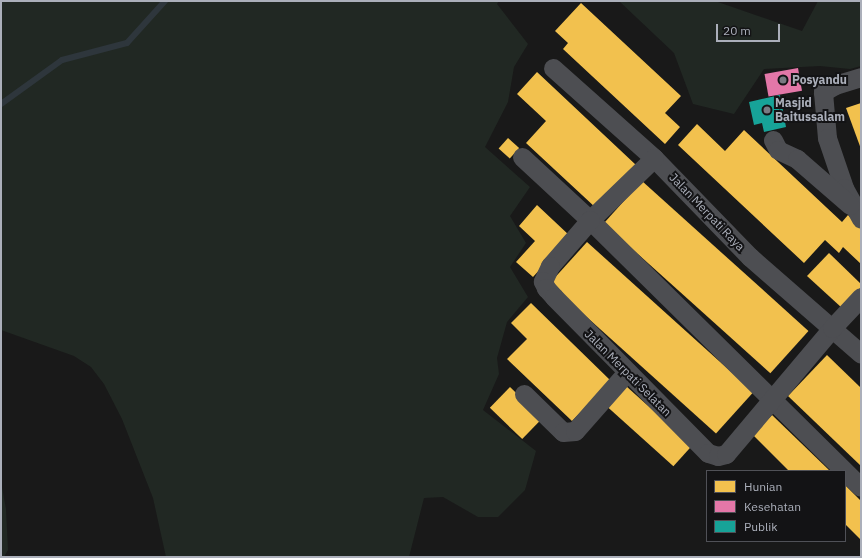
<!DOCTYPE html>
<html>
<head>
<meta charset="utf-8">
<style>
	body { margin:0 }
	#map { position:relative; width:862px; height:558px; overflow:hidden; background:#191919; font-family:"IBM Plex Sans",sans-serif }
	div>[style] { position:absolute }
	.green>* { inset:0; background:#212823 }
	.homes>* { inset:0; background:#f2c14e; transform-origin:0 0 }
	.health>* { inset:0; background:#e377a8; transform-origin:0 0 }
	.public>* { inset:0; background:#17a398 }
	.stream>* { height:6px; margin:-3px; padding:0 3px; transform-origin:3px; border-radius:3px; background:#2e363c }
	.minor>* { height:19px; margin:-9.5px; padding:0 9.5px; transform-origin:9.5px; border-radius:9.5px; background:#4d4e52 }
	.dots>* { width:11px; height:11px; translate:-50% -50%; box-sizing:border-box; border:2px solid #131315; border-radius:50% }
	span { translate:-50% -50%; white-space:nowrap; text-align:center; line-height:1.15; -webkit-text-stroke:4px #131315; paint-order:stroke }
	.poi-label { font-size:12px; color:#abafba; font-weight:700 }
	.left { translate:0 -50%; text-align:left }
	.street-label { font-size:12px; color:#abafba }
	.frame { position:absolute; inset:0; border:2px solid #abafba; pointer-events:none }
	.legend { position:absolute; left:706px; top:470px; width:140px; height:72px; box-sizing:border-box; background:#131315; border:1px solid #505157; margin:0; padding:5px 7px; list-style:none; font-size:12px; color:#abafba }
	.legend li { display:flex; align-items:center; gap:8px; height:20px }
	.legend b { width:20px; border:1px solid #505157 }
	.scale { position:absolute; left:716px; top:24px; width:64px; height:18px; box-sizing:border-box; border:2px solid #abafba; border-top:0; padding-left:5px; font-size:12px; line-height:14px; white-space:nowrap; color:#abafba; -webkit-text-stroke:3px #131315; paint-order:stroke }
</style>
</head>
<body>
<div id="map">
	<div class="green">
		<i style="clip-path:polygon(1px 1px,499px 1px,497px 4px,528px 44px,514px 67px,508px 102px,485px 147px,530px 187px,510px 216px,526px 243px,510px 267px,528px 297px,507px 322px,497px 358px,499px 374px,483px 410px,536px 451px,525px 490px,498px 517px,478px 517px,443px 497px,424px 498px,409px 557px,166px 557px,153px 498px,122px 419px,104px 384px,91px 367px,74px 356px,1px 330px)"></i>
		<i style="clip-path:polygon(619px 1px,715px 1px,802px 31px,818px 1px,861px 1px,861px 66px,850px 69px,820px 66px,764px 69px,734px 114px,693px 104px,674px 53px)"></i>
		<i style="clip-path:polygon(1px 482px,6px 509px,8px 550px,4px 557px,1px 557px)"></i>
	</div>
	<div class="homes">
		<i style="clip-path:polygon(581px 3px,681px 96px,665px 113px,680px 127px,665px 144px,563px 49px,568px 43px,555px 31px)"></i>
		<i style="clip-path:polygon(537px 72px,636px 165px,596px 208px,526px 143px,546px 121px,517px 94px)"></i>
		<i style="clip-path:polygon(861px 103px,861px 149px,846px 108px)"></i>
		<i style="clip-path:polygon(697px 124px,725px 151px,744px 130px,842px 222px,848px 215px,861px 228px,861px 264px,843px 247px,839px 253px,825px 240px,804px 263px,678px 145px)"></i>
		<i style="left:508px;top:138px;width:15px;height:14px;rotate:42deg"></i>
		<i style="left:642px;top:181px;width:224px;height:57px;rotate:42deg"></i>
		<i style="clip-path:polygon(537px 205px,570px 236px,533px 277px,516px 262px,535px 241px,519px 226px)"></i>
		<i style="left:587px;top:242px;width:224px;height:56px;rotate:42deg"></i>
		<i style="clip-path:polygon(829px 253px,861px 284px,861px 287px,842px 308px,807px 276px)"></i>
		<i style="clip-path:polygon(531px 303px,611px 381px,572px 421px,507px 359px,527px 339px,511px 323px)"></i>
		<i style="clip-path:polygon(827px 355px,861px 388px,861px 466px,788px 396px)"></i>
		<i style="left:626px;top:386px;width:89px;height:28px;rotate:42deg"></i>
		<i style="left:510px;top:387px;width:45px;height:29px;rotate:44deg"></i>
		<i style="clip-path:polygon(772px 415px,830px 471px,789px 471px,753px 435px)"></i>
		<i style="clip-path:polygon(845px 485px,861px 501px,861px 540px,845px 524px)"></i>
	</div>
	<div class="health">
		<i style="left:798px;top:68px;width:23px;height:34px;rotate:80deg"></i>
	</div>
	<div class="public">
		<i style="clip-path:polygon(780px 95px,786px 127px,764px 132px,762px 123px,754px 125px,749px 102px)"></i>
	</div>
	<div class="stream">
		<i style="left:1px;top:104px;width:75px;rotate:-35.8deg"></i>
		<i style="left:62px;top:60px;width:67px;rotate:-14.7deg"></i>
		<i style="left:127px;top:43px;width:57px;rotate:-47.9deg"></i>
	</div>
	<div class="minor">
		<i style="left:553px;top:68px;width:135px;rotate:41.7deg"></i>
		<i style="left:654px;top:158px;width:138px;rotate:45.9deg"></i>
		<i style="left:750px;top:257px;width:147px;rotate:41.1deg"></i>
		<i style="left:861px;top:77px;width:27px;rotate:163deg"></i>
		<i style="left:835px;top:85px;width:14px;rotate:150deg"></i>
		<i style="left:823px;top:92px;width:46px;rotate:85deg"></i>
		<i style="left:827px;top:138px;width:53px;rotate:71.2deg"></i>
		<i style="left:844px;top:188px;width:35px;rotate:61deg"></i>
		<i style="left:773px;top:140px;width:11px;rotate:63deg"></i>
		<i style="left:778px;top:150px;width:21px;rotate:25deg"></i>
		<i style="left:797px;top:159px;width:70px;rotate:41deg"></i>
		<i style="left:522px;top:157px;width:93px;rotate:42.8deg"></i>
		<i style="left:590px;top:220px;width:380px;rotate:44.6deg"></i>
		<i style="left:654px;top:158px;width:89px;rotate:135.9deg"></i>
		<i style="left:590px;top:220px;width:61px;rotate:131deg"></i>
		<i style="left:550px;top:266px;width:17px;rotate:115deg"></i>
		<i style="left:543px;top:281px;width:8px;rotate:67deg"></i>
		<i style="left:546px;top:288px;width:12px;rotate:48deg"></i>
		<i style="left:554px;top:297px;width:219px;rotate:45.4deg"></i>
		<i style="left:708px;top:453px;width:10px;rotate:17deg"></i>
		<i style="left:718px;top:456px;width:8px;rotate:-14deg"></i>
		<i style="left:726px;top:454px;width:165px;rotate:-49.9deg"></i>
		<i style="left:832px;top:328px;width:42px;rotate:-46.9deg"></i>
		<i style="left:524px;top:394px;width:54px;rotate:44.3deg"></i>
		<i style="left:563px;top:432px;width:12px;rotate:-5deg"></i>
		<i style="left:575px;top:431px;width:79px;rotate:-48.6deg"></i>
	</div>
	<div class="dots">
		<i style="left:783px;top:80px;background:#787a82"></i>
		<i style="left:767px;top:110px;background:#787a82"></i>
	</div>
	<div class="poi-label">
		<span class="left" style="left:792px;top:80px">Posyandu</span>
		<span class="left" style="left:775px;top:110px">Masjid<br>Baitussalam</span>
	</div>
	<div class="street-label">
		<span style="left:707px;top:212px;rotate:46deg">Jalan Merpati Raya</span>
		<span style="left:628px;top:373px;rotate:45deg">Jalan Merpati Selatan</span>
	</div>
	<div class="frame"></div>
	<ul class="legend">
	<li><b style="height:11px;background:#f2c14e"></b>Hunian</li>
	<li><b style="height:11px;background:#e377a8"></b>Kesehatan</li>
	<li><b style="height:11px;background:#17a398"></b>Publik</li>
	</ul>
	<div class="scale">20 m</div>
</div>
</body>
</html>
